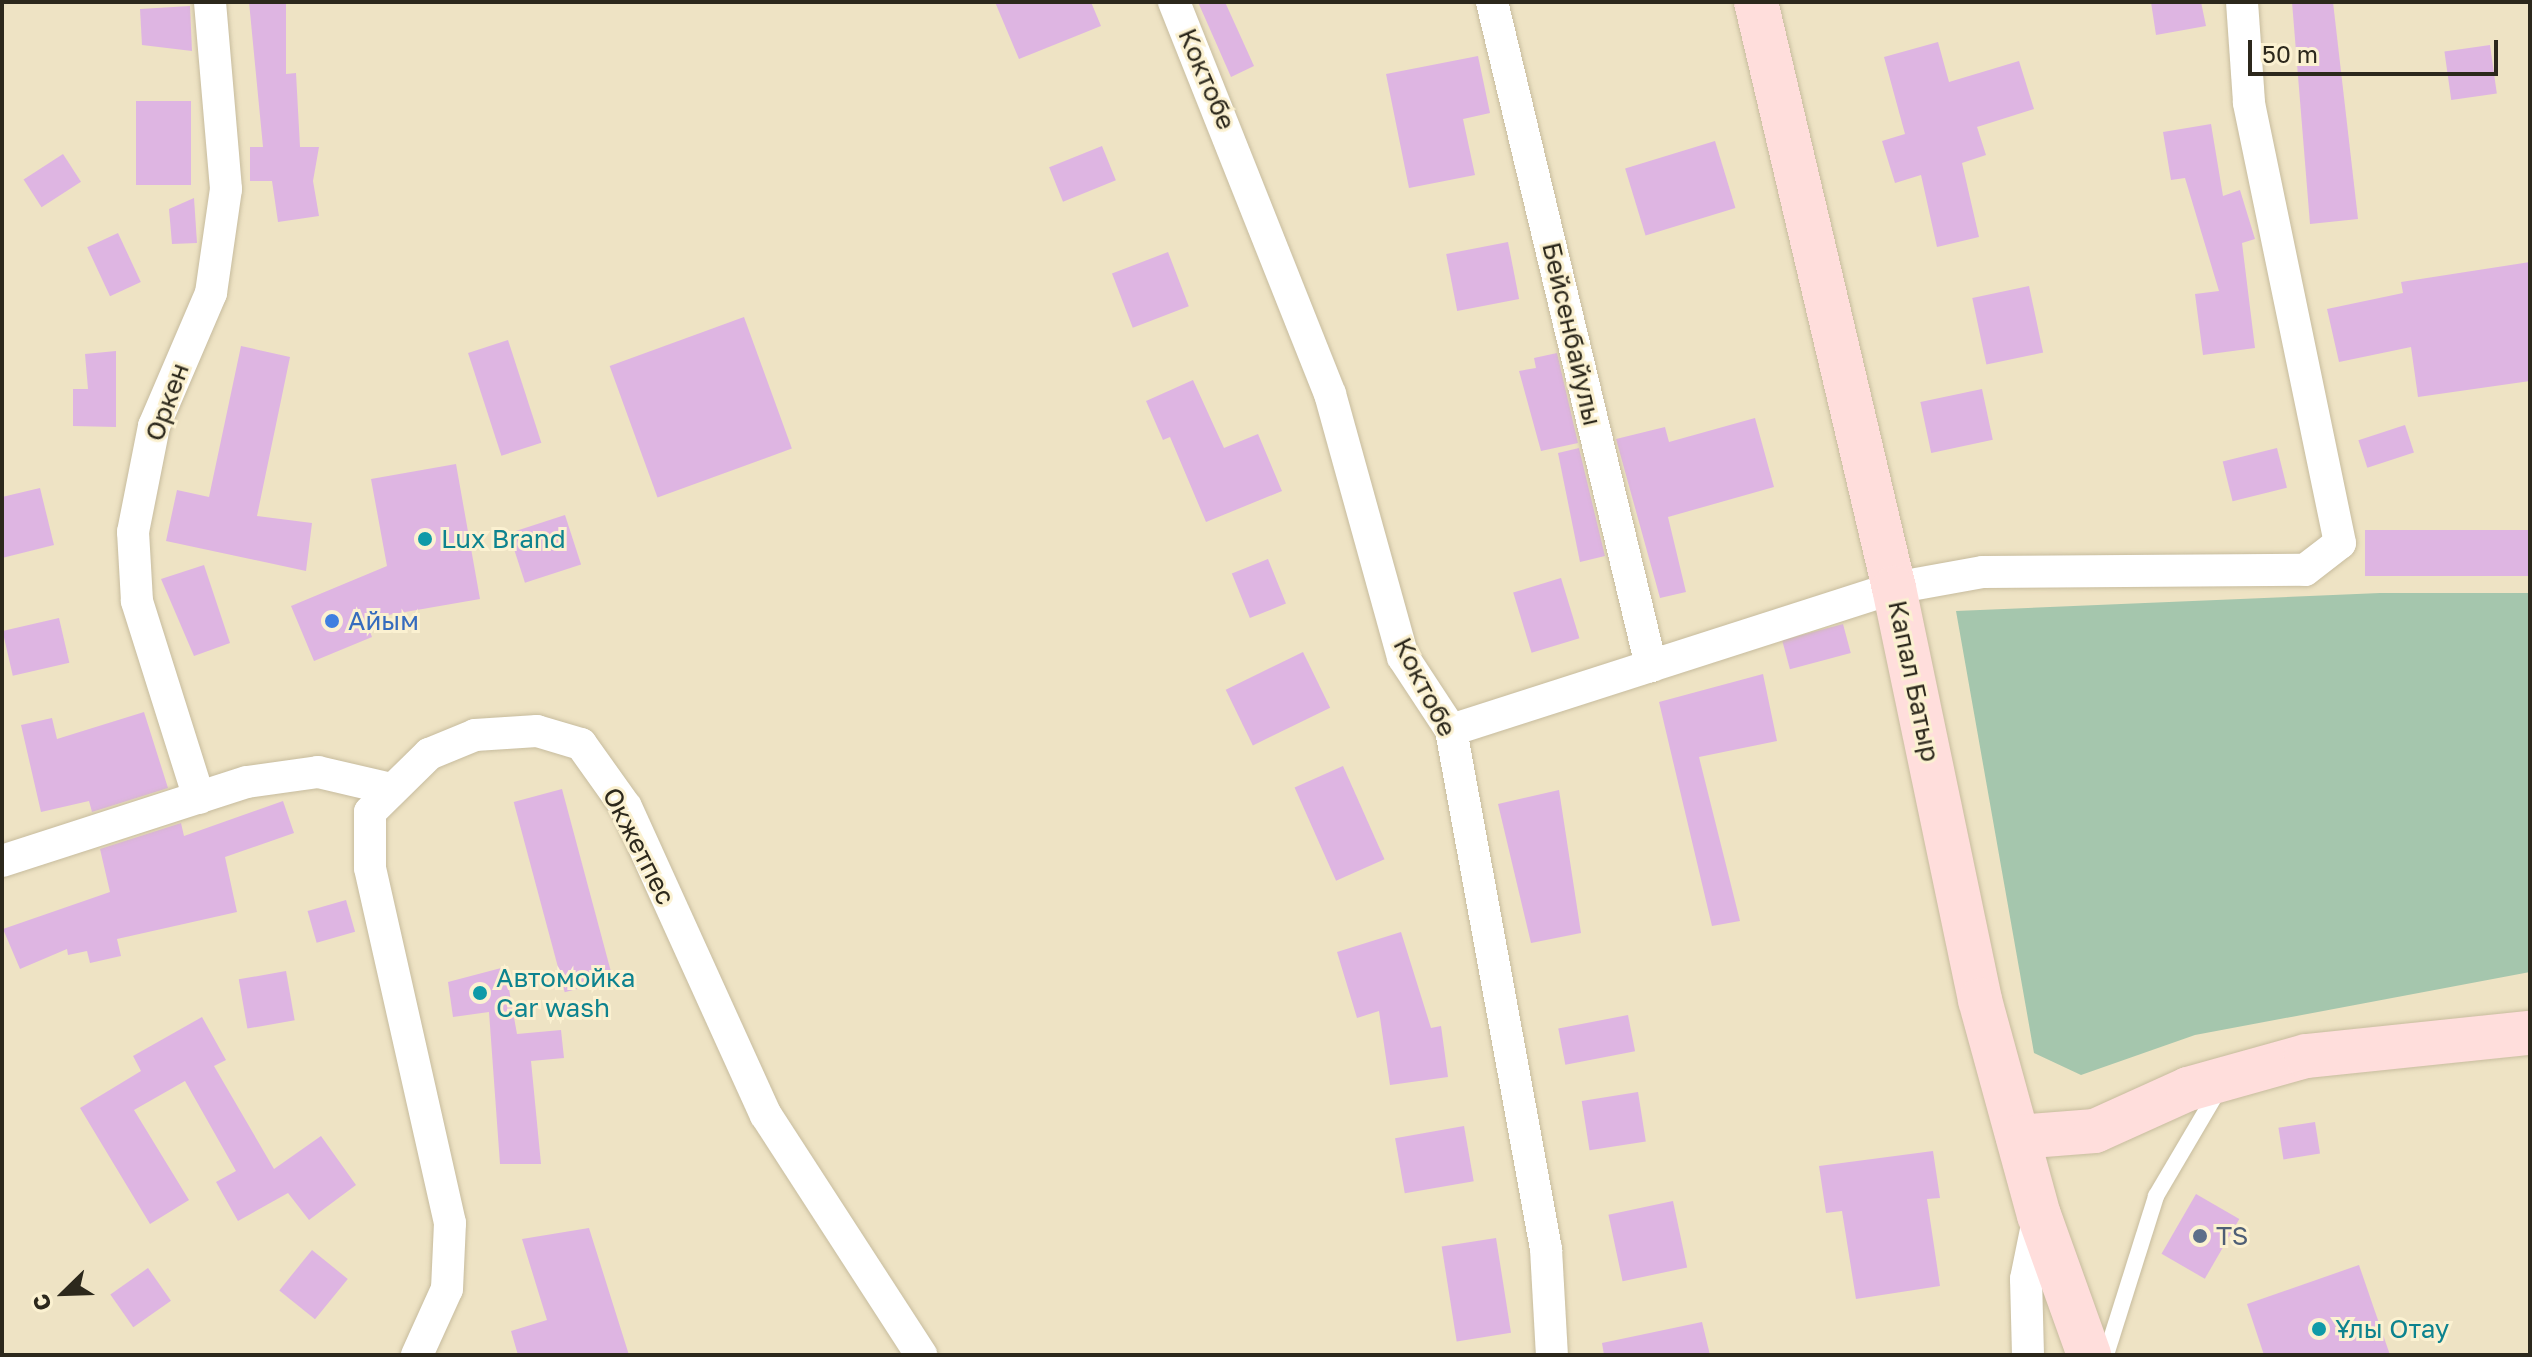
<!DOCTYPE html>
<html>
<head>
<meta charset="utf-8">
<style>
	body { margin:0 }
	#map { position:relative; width:2532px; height:1357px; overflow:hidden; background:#eee3c4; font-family:"Golos Text",sans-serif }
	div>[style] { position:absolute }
	.green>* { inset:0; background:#a5c6ad }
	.building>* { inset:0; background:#deb5e2; transform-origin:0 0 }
	.roads { filter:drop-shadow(0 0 2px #c7bc9e) drop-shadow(0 0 2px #c7bc9e) }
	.lane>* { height:16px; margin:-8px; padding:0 8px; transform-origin:8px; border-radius:8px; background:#fff }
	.street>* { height:32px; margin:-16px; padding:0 16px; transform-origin:16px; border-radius:16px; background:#fff }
	.secondary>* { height:44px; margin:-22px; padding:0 22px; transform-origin:22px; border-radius:22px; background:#ffdedc }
	.dots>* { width:22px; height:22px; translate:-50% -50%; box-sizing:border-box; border:4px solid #fbf1d1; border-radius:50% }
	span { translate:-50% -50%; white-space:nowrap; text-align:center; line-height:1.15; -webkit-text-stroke:6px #fbf1d1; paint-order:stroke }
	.street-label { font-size:26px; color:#2c281c }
	.culture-label { font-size:26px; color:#0d838f }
	.left { translate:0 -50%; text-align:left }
	.shop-label { font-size:26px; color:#366cbe }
	.service-label { font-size:26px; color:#4e5e75 }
	.frame { position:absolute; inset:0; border:4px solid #2c281c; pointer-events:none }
	.north { position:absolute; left:24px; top:1253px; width:80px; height:80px; -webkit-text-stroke:6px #fbf1d1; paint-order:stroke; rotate:247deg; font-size:22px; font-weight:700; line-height:32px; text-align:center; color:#2c281c }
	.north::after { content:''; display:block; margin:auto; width:28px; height:36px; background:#2c281c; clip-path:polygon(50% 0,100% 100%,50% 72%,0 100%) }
	.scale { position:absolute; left:2248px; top:40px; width:250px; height:36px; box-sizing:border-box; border:4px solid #2c281c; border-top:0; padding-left:10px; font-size:24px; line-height:28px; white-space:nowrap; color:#2c281c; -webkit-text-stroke:6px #fbf1d1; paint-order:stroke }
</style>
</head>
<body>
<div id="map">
	<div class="green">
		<i style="clip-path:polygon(2380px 593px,2530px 593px,2530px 972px,2195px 1035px,2081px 1075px,2034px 1053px,1956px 611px)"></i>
	</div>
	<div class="building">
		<i style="clip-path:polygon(249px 2px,286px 2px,286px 74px,296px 73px,300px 147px,319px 147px,313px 181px,319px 216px,278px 222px,272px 181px,250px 181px,250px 147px,263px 147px)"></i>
		<i style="clip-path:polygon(995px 2px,1091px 2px,1101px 26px,1019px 59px)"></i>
		<i style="clip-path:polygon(1198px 2px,1225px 2px,1254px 66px,1231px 77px)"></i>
		<i style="clip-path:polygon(2151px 2px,2201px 2px,2206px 26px,2156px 35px)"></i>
		<i style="clip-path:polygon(2292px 2px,2333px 2px,2358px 219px,2310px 224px)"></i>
		<i style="clip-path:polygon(190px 6px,192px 51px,142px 45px,140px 9px)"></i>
		<i style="clip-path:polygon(1938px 42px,1949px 82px,2019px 61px,2034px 109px,1977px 127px,1986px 155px,1962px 163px,1979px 237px,1937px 247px,1921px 175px,1895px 183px,1882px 141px,1905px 134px,1884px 57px)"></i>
		<i style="left:2490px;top:45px;width:49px;height:46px;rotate:82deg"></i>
		<i style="clip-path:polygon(1478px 56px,1490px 113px,1463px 119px,1475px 175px,1409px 188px,1386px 74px)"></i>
		<i style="left:136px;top:101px;width:55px;height:84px"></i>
		<i style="clip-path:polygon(2211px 124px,2223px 196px,2240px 190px,2255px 239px,2242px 243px,2255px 348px,2203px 355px,2195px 294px,2219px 291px,2185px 178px,2171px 180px,2163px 132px)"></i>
		<i style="left:1715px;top:141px;width:70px;height:94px;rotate:73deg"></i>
		<i style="left:1102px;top:146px;width:37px;height:57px;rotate:68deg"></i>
		<i style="left:63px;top:154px;width:33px;height:47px;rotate:57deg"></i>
		<i style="clip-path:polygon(194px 198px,197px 243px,172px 244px,169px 209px)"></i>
		<i style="left:118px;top:233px;width:54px;height:34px;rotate:65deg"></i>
		<i style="left:1508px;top:242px;width:58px;height:63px;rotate:79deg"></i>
		<i style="left:1168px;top:252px;width:58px;height:60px;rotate:69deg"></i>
		<i style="clip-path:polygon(2530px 262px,2530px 381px,2418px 397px,2411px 347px,2339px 362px,2327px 309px,2403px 293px,2401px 282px)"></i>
		<i style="left:2029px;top:286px;width:68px;height:58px;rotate:78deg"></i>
		<i style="left:744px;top:317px;width:140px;height:143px;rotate:70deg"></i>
		<i style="left:508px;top:340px;width:108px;height:42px;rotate:72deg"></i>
		<i style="clip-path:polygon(241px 346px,290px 357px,257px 516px,312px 523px,306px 571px,166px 541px,177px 490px,209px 497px)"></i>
		<i style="clip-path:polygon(116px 351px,116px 427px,73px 426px,73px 389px,88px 389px,85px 354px)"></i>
		<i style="clip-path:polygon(1557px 353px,1578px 443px,1541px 451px,1519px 371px,1536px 368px,1534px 358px)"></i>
		<i style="clip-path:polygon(1193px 380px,1224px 448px,1258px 434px,1282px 491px,1206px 522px,1170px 437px,1163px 440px,1146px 401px)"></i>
		<i style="left:1982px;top:389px;width:52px;height:63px;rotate:78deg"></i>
		<i style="clip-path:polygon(1755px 418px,1774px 487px,1668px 517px,1686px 592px,1660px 598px,1616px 439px,1665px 427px,1669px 442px)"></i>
		<i style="left:2405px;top:425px;width:29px;height:49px;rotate:72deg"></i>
		<i style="clip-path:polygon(1579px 448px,1605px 556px,1580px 562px,1558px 453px)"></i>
		<i style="left:2277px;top:448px;width:41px;height:56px;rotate:76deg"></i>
		<i style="clip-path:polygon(456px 464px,480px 599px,365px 619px,372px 637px,314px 661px,291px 606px,387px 566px,371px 479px)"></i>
		<i style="clip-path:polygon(40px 488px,54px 545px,2px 558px,2px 497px)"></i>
		<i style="left:565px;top:515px;width:52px;height:59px;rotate:72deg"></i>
		<i style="left:2530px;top:530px;width:46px;height:165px;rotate:90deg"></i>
		<i style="left:1268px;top:559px;width:48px;height:39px;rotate:68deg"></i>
		<i style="clip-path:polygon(204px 565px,230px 643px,194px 656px,161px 579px)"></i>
		<i style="left:1561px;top:578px;width:63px;height:50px;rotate:73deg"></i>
		<i style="left:59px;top:618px;width:46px;height:58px;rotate:77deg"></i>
		<i style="left:1843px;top:624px;width:30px;height:63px;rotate:75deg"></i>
		<i style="left:1303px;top:652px;width:62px;height:86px;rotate:64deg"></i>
		<i style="clip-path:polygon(1763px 674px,1777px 741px,1699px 757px,1740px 921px,1712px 926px,1659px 702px)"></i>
		<i style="clip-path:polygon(144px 712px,168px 788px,92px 812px,89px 801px,41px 812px,21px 725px,52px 718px,57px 739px)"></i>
		<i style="left:1343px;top:766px;width:102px;height:53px;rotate:66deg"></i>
		<i style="left:562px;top:789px;width:197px;height:50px;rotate:75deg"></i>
		<i style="clip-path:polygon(1559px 790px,1581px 933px,1531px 943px,1498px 804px)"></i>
		<i style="clip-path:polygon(283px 801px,294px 833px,225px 857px,237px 912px,117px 939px,121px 956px,90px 963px,87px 951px,68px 955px,67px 949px,20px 969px,3px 929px,110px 892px,100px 849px,181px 823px,184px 836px)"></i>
		<i style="left:346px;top:900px;width:33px;height:40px;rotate:74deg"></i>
		<i style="clip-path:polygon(1401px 932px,1431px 1028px,1441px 1026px,1448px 1077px,1390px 1085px,1379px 1011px,1357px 1018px,1337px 952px)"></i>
		<i style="clip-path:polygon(505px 967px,517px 1034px,561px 1030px,564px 1058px,531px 1061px,541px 1164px,500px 1164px,489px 1012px,453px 1017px,448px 982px)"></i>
		<i style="left:286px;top:971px;width:50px;height:48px;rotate:80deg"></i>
		<i style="left:1628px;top:1015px;width:37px;height:71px;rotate:79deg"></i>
		<i style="clip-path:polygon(202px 1017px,226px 1060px,214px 1066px,274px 1169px,321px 1136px,356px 1185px,309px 1220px,288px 1193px,238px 1221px,216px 1182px,236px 1171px,185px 1081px,134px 1110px,189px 1200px,150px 1224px,80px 1108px,141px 1071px,133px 1056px)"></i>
		<i style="left:1638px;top:1092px;width:50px;height:57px;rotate:81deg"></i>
		<i style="left:2315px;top:1122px;width:32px;height:37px;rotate:81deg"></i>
		<i style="left:1464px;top:1126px;width:56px;height:70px;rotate:80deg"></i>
		<i style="clip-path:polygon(1933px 1151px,1940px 1198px,1927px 1199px,1940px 1286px,1856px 1299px,1842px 1211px,1826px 1213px,1819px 1166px)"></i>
		<i style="left:2196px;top:1194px;width:50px;height:69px;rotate:30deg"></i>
		<i style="left:1673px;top:1201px;width:68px;height:66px;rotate:78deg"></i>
		<i style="clip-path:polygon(589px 1228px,629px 1355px,518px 1355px,511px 1331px,547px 1320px,522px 1239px)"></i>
		<i style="left:1496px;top:1238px;width:96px;height:55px;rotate:81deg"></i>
		<i style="left:312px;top:1250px;width:46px;height:52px;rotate:39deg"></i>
		<i style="clip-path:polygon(2359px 1265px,2390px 1355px,2264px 1355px,2247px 1304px)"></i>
		<i style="left:148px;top:1268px;width:40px;height:46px;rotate:55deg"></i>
		<i style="clip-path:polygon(1702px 1322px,1710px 1355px,1604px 1355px,1602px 1343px)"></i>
	</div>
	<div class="roads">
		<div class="lane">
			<i style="left:2106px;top:1355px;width:167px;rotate:-72.5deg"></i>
			<i style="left:2156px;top:1196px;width:124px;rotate:-59.5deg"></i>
		</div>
		<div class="street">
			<i style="left:1174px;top:2px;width:422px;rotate:68.3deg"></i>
			<i style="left:1330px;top:394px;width:273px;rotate:74.5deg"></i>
			<i style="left:1403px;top:657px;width:87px;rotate:56.7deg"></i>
			<i style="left:1451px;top:730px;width:528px;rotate:79.63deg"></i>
			<i style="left:1546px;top:1249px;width:106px;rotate:86.8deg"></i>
			<i style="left:1492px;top:2px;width:683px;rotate:76.53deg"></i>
			<i style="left:1451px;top:730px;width:465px;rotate:-17.8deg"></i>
			<i style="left:1894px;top:588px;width:90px;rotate:-10.2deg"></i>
			<i style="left:1983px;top:572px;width:322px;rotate:-0.4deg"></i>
			<i style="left:2305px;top:570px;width:44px;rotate:-37.6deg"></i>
			<i style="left:2340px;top:543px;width:450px;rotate:-101.7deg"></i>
			<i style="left:2249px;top:102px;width:100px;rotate:-94deg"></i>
			<i style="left:199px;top:798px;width:207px;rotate:-107.5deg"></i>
			<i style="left:137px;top:601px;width:69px;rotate:-93.3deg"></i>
			<i style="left:133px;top:532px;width:108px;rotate:-78.8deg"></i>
			<i style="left:154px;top:426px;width:145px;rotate:-66.8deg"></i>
			<i style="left:211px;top:293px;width:105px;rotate:-81.8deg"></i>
			<i style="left:226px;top:189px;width:188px;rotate:-94.9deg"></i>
			<i style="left:2px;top:861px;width:257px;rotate:-17.9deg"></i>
			<i style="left:247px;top:782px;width:72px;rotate:-8deg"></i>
			<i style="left:318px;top:772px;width:71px;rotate:13.1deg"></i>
			<i style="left:417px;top:1355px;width:72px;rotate:-65.6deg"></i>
			<i style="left:447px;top:1289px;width:66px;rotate:-87.4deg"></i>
			<i style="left:450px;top:1223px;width:364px;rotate:-102.7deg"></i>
			<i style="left:370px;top:868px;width:56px;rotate:-90deg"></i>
			<i style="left:370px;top:812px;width:83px;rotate:-44.5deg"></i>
			<i style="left:429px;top:754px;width:50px;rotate:-22.4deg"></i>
			<i style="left:475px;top:735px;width:62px;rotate:-3.7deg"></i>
			<i style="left:537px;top:731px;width:46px;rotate:16.5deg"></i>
			<i style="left:581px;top:744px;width:77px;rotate:54.5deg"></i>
			<i style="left:626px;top:807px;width:338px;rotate:65.6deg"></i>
			<i style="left:766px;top:1115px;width:286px;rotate:57.1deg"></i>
			<i style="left:2028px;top:1355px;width:76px;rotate:-91.5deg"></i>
			<i style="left:2026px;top:1279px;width:65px;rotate:-78.5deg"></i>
		</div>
		<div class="secondary">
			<i style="left:1756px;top:2px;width:602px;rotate:76.75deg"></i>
			<i style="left:1894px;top:588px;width:421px;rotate:78.2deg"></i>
			<i style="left:1980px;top:1000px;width:223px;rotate:74.7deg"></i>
			<i style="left:2039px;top:1215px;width:149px;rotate:70.3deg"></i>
			<i style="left:2018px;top:1137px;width:77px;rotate:-4.5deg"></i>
			<i style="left:2095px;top:1131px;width:102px;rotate:-24.3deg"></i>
			<i style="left:2188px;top:1089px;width:123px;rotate:-15.6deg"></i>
			<i style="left:2306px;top:1056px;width:225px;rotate:-5.9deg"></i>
		</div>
	</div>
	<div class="dots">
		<i style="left:425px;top:539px;background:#0f9aa8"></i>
		<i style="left:332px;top:621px;background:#3f7fe0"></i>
		<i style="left:480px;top:993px;background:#0f9aa8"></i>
		<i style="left:2200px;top:1236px;background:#5c6f8a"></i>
		<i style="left:2319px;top:1329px;background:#0f9aa8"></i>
	</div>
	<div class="street-label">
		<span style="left:1207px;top:79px;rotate:67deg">Коктобе</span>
		<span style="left:1572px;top:334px;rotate:77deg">Бейсенбайулы</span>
		<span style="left:167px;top:402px;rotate:-70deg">Оркен</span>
		<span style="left:1914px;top:681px;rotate:78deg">Капал Батыр</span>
		<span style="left:1425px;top:687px;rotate:63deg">Коктобе</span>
		<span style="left:639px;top:846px;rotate:63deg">Окжетпес</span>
	</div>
	<div class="culture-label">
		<span class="left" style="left:441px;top:539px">Lux Brand</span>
		<span class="left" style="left:496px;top:993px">Автомойка<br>Car wash</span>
		<span class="left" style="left:2335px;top:1329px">Ұлы Отау</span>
	</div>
	<div class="shop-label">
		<span class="left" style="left:348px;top:621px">Айым</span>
	</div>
	<div class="service-label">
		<span class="left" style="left:2216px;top:1236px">TS</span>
	</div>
	<div class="frame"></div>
	<div class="north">С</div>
	<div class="scale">50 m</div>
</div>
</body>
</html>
